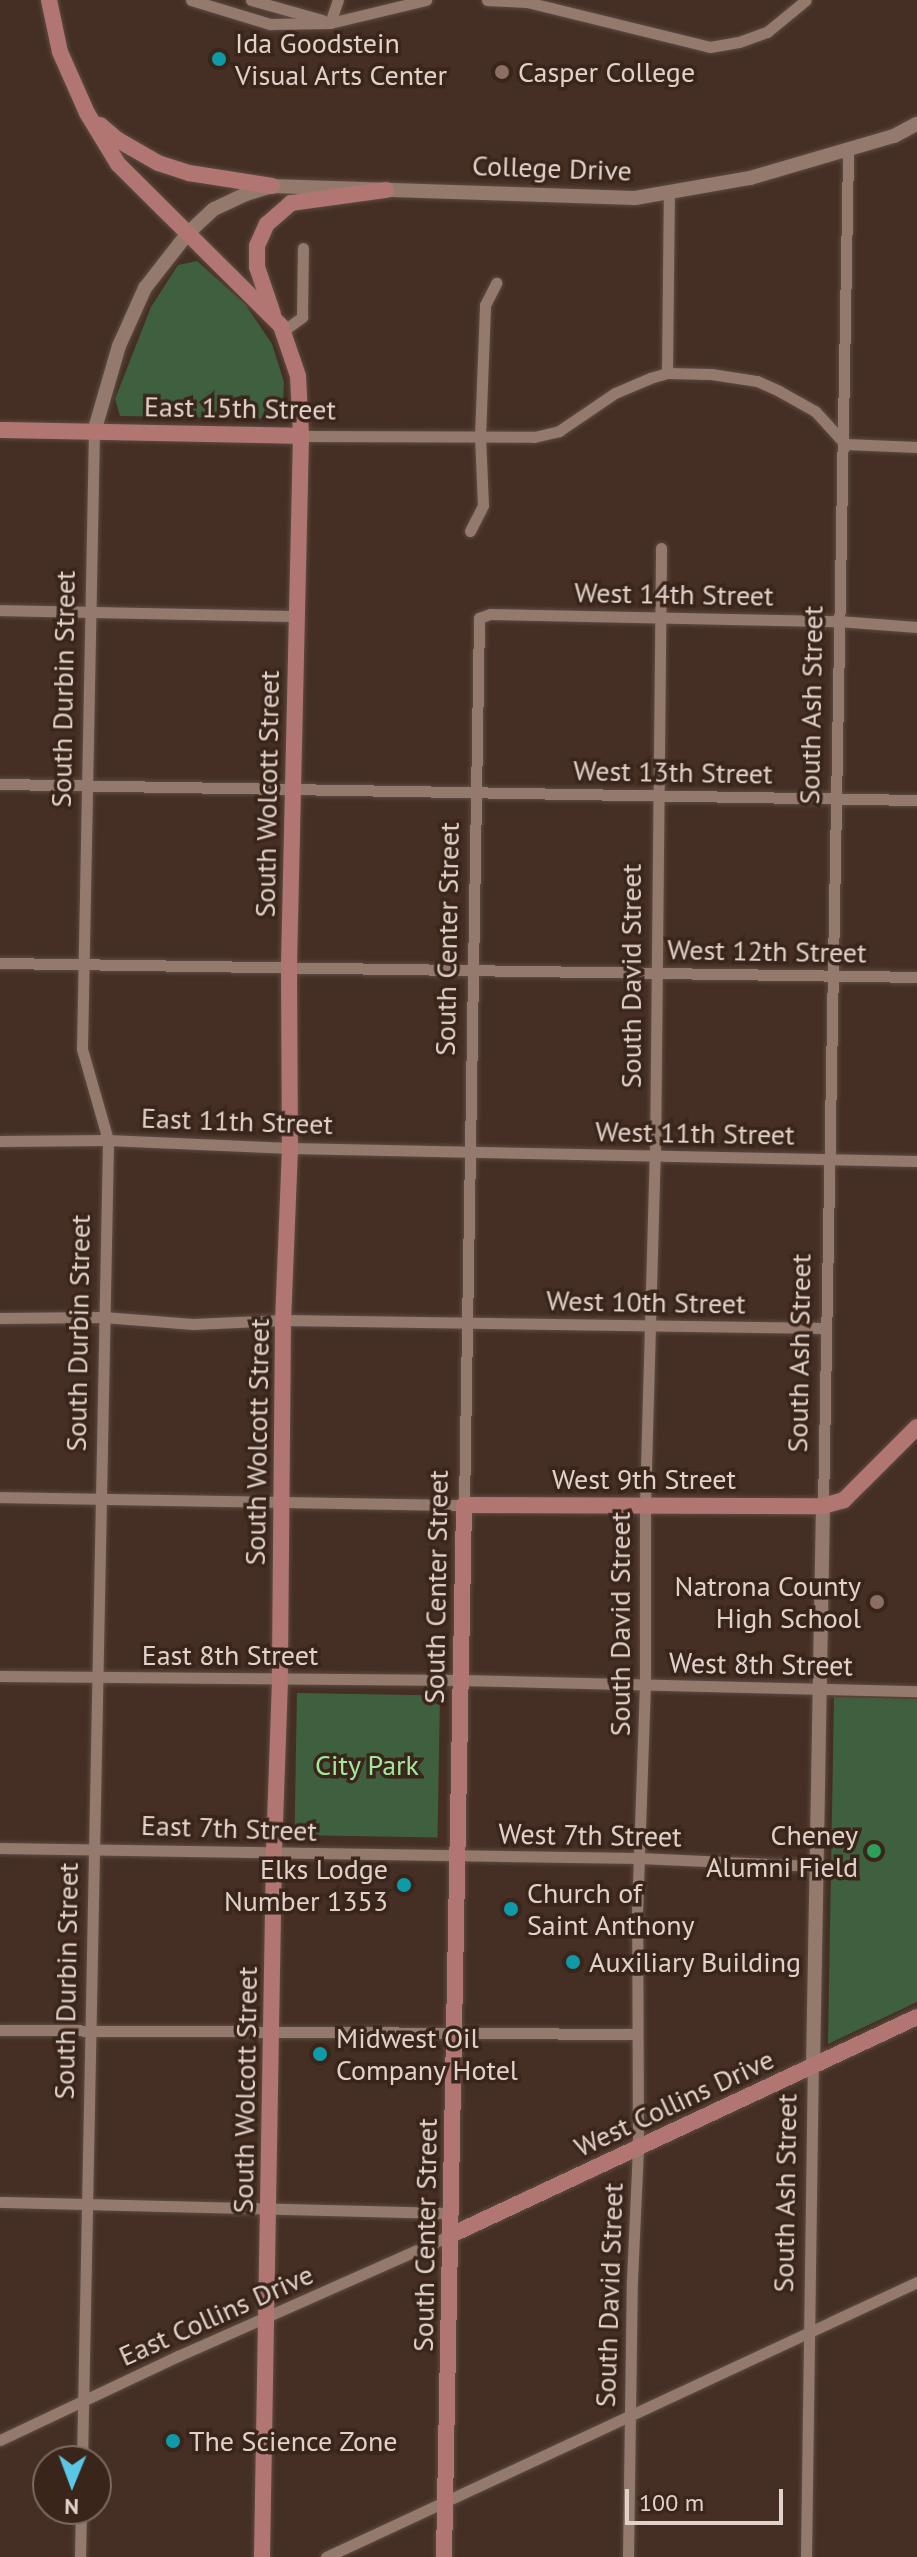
<!DOCTYPE html>
<html>
<head>
<meta charset="utf-8">
<style>
	body { margin:0 }
	#map { position:relative; width:917px; height:2557px; overflow:hidden; background:#452f24; font-family:"PT Sans",sans-serif }
	div>[style] { position:absolute }
	.green>* { inset:0; background:#3f603e; transform-origin:0 0 }
	.roads { filter:drop-shadow(0 0 2px #5d4b42) drop-shadow(0 0 2px #5d4b42) }
	.minor>* { height:11px; margin:-5.5px; padding:0 5.5px; transform-origin:5.5px; border-radius:5.5px; background:#937a6d }
	.tertiary>* { height:14px; margin:-7px; padding:0 7px; transform-origin:7px; border-radius:7px; background:#937a6d }
	.secondary>* { height:16px; margin:-8px; padding:0 8px; transform-origin:8px; border-radius:8px; background:#b17671 }
	.dots>* { width:22px; height:22px; translate:-50% -50%; box-sizing:border-box; border:4px solid #3a251a; border-radius:50% }
	span { translate:-50% -50%; white-space:nowrap; text-align:center; line-height:1.15; -webkit-text-stroke:7px #3a251a; paint-order:stroke }
	.poi-label { font-size:28px; color:#e0d2cb }
	.left { translate:0 -50%; text-align:left }
	.right { translate:-100% -50%; text-align:right }
	.street-label { font-size:28px; color:#e0d2cb }
	.park-label { font-size:28px; color:#a1e89f }
	.north { position:absolute; left:32px; top:2445px; width:80px; height:80px; box-sizing:border-box; background:#3a251a; border:2px solid #7c6a61; border-radius:50%; rotate:181deg; font-size:22px; font-weight:700; line-height:32px; text-align:center; color:#e0d2cb }
	.north::after { content:''; display:block; margin:auto; width:28px; height:36px; background:#5ac8e5; clip-path:polygon(50% 0,100% 100%,50% 72%,0 100%) }
	.scale { position:absolute; left:625px; top:2489px; width:158px; height:36px; box-sizing:border-box; border:4px solid #e0d2cb; border-top:0; padding-left:10px; font-size:24px; line-height:28px; white-space:nowrap; color:#e0d2cb; -webkit-text-stroke:6px #3a251a; paint-order:stroke }
</style>
</head>
<body>
<div id="map">
	<div class="green">
		<i style="clip-path:polygon(197px 261px,245px 304px,272px 344px,284px 382px,282px 419px,120px 416px,115px 399px,151px 307px,178px 265px)"></i>
		<i style="left:297px;top:1693px;width:143px;height:142px;rotate:1deg"></i>
		<i style="clip-path:polygon(834px 1697px,917px 1699px,917px 2002px,828px 2044px)"></i>
	</div>
	<div class="roads">
		<div class="minor">
			<i style="left:191px;top:0;width:83px;rotate:16.9deg"></i>
			<i style="left:270px;top:24px;width:60px;rotate:-1deg"></i>
			<i style="left:330px;top:23px;width:99px;rotate:-13.5deg"></i>
			<i style="left:251px;top:0;width:74px;rotate:15.7deg"></i>
			<i style="left:487px;top:0;width:40px;rotate:2.9deg"></i>
			<i style="left:527px;top:2px;width:188px;rotate:13.8deg"></i>
			<i style="left:710px;top:47px;width:29px;rotate:-10deg"></i>
			<i style="left:739px;top:42px;width:30px;rotate:-20deg"></i>
			<i style="left:767px;top:32px;width:50px;rotate:-39.4deg"></i>
			<i style="left:330px;top:23px;width:24px;rotate:-71deg"></i>
			<i style="left:283px;top:331px;width:24px;rotate:-36deg"></i>
			<i style="left:302px;top:317px;width:69px;rotate:-89.2deg"></i>
			<i style="left:667px;top:373px;width:179px;rotate:-89.4deg"></i>
			<i style="left:301px;top:436px;width:233px;rotate:0.2deg"></i>
			<i style="left:534px;top:437px;width:26px;rotate:-13deg"></i>
			<i style="left:559px;top:431px;width:68px;rotate:-34.2deg"></i>
			<i style="left:615px;top:393px;width:38px;rotate:-23deg"></i>
			<i style="left:650px;top:378px;width:18px;rotate:-16deg"></i>
			<i style="left:667px;top:373px;width:44px;rotate:1.3deg"></i>
			<i style="left:711px;top:374px;width:47px;rotate:8.7deg"></i>
			<i style="left:757px;top:381px;width:24px;rotate:24deg"></i>
			<i style="left:779px;top:391px;width:41px;rotate:29.1deg"></i>
			<i style="left:815px;top:411px;width:45px;rotate:47.7deg"></i>
			<i style="left:845px;top:444px;width:72px;rotate:2.4deg"></i>
			<i style="left:470px;top:531px;width:29px;rotate:-63deg"></i>
			<i style="left:483px;top:505px;width:68px;rotate:-92.5deg"></i>
			<i style="left:480px;top:437px;width:132px;rotate:-87.8deg"></i>
			<i style="left:485px;top:305px;width:25px;rotate:-63deg"></i>
			<i style="left:0;top:610px;width:298px;rotate:1.2deg"></i>
			<i style="left:0;top:784px;width:917px;rotate:1deg"></i>
			<i style="left:0;top:963px;width:917px;rotate:0.87deg"></i>
			<i style="left:0;top:1141px;width:108px;rotate:-0.5deg"></i>
			<i style="left:108px;top:1140px;width:182px;rotate:2.5deg"></i>
			<i style="left:290px;top:1148px;width:627px;rotate:1.19deg"></i>
			<i style="left:0;top:1318px;width:103px;rotate:-0.6deg"></i>
			<i style="left:103px;top:1317px;width:90px;rotate:4.4deg"></i>
			<i style="left:193px;top:1324px;width:90px;rotate:-2.5deg"></i>
			<i style="left:283px;top:1320px;width:542px;rotate:0.85deg"></i>
			<i style="left:0;top:1497px;width:464px;rotate:1deg"></i>
			<i style="left:464px;top:1505px;width:887px;rotate:-89.03deg"></i>
			<i style="left:479px;top:618px;width:12px;rotate:-20deg"></i>
			<i style="left:490px;top:614px;width:348px;rotate:1.2deg"></i>
			<i style="left:838px;top:621px;width:79px;rotate:4.3deg"></i>
			<i style="left:823px;top:1506px;width:1356px;rotate:-88.94deg"></i>
			<i style="left:0;top:1676px;width:460px;rotate:0.5deg"></i>
			<i style="left:460px;top:1680px;width:457px;rotate:1.4deg"></i>
			<i style="left:0;top:1848px;width:639px;rotate:0.9deg"></i>
			<i style="left:639px;top:1858px;width:179px;rotate:2.6deg"></i>
			<i style="left:0;top:2030px;width:635px;rotate:0.36deg"></i>
			<i style="left:0;top:2202px;width:451px;rotate:1.4deg"></i>
			<i style="left:0;top:2440px;width:197px;rotate:-25.3deg"></i>
			<i style="left:178px;top:2356px;width:299px;rotate:-23.9deg"></i>
			<i style="left:82px;top:2461px;width:1321px;rotate:-88.87deg"></i>
			<i style="left:108px;top:1140px;width:95px;rotate:-105.9deg"></i>
			<i style="left:82px;top:1049px;width:617px;rotate:-88.89deg"></i>
			<i style="left:80px;top:2557px;width:48px;rotate:-88.8deg"></i>
			<i style="left:326px;top:2557px;width:652px;rotate:-24.95deg"></i>
			<i style="left:628px;top:2557px;width:277px;rotate:-89.2deg"></i>
			<i style="left:632px;top:2280px;width:131px;rotate:-87.4deg"></i>
			<i style="left:638px;top:2149px;width:236px;rotate:-90.2deg"></i>
			<i style="left:637px;top:1913px;width:227px;rotate:-88deg"></i>
			<i style="left:645px;top:1686px;width:182px;rotate:-90deg"></i>
			<i style="left:645px;top:1504px;width:348px;rotate:-88.4deg"></i>
			<i style="left:655px;top:1156px;width:608px;rotate:-89.43deg"></i>
			<i style="left:806px;top:2557px;width:490px;rotate:-89.2deg"></i>
		</div>
		<div class="tertiary">
			<i style="left:94px;top:432px;width:90px;rotate:-73.8deg"></i>
			<i style="left:119px;top:346px;width:64px;rotate:-65.9deg"></i>
			<i style="left:145px;top:288px;width:70px;rotate:-52deg"></i>
			<i style="left:188px;top:233px;width:35px;rotate:-43deg"></i>
			<i style="left:214px;top:209px;width:35px;rotate:-25deg"></i>
			<i style="left:246px;top:194px;width:27px;rotate:-17deg"></i>
			<i style="left:272px;top:186px;width:363px;rotate:1.9deg"></i>
			<i style="left:635px;top:198px;width:117px;rotate:-9.9deg"></i>
			<i style="left:750px;top:178px;width:150px;rotate:-16.3deg"></i>
			<i style="left:894px;top:136px;width:26px;rotate:-28deg"></i>
			<i style="left:813px;top:2067px;width:561px;rotate:-88.98deg"></i>
		</div>
		<div class="secondary">
			<i style="left:49px;top:0;width:53px;rotate:78.1deg"></i>
			<i style="left:60px;top:52px;width:67px;rotate:66.1deg"></i>
			<i style="left:87px;top:113px;width:60px;rotate:58.7deg"></i>
			<i style="left:118px;top:164px;width:230px;rotate:44.8deg"></i>
			<i style="left:281px;top:326px;width:53px;rotate:71.2deg"></i>
			<i style="left:298px;top:376px;width:60px;rotate:87.1deg"></i>
			<i style="left:301px;top:436px;width:530px;rotate:91.3deg"></i>
			<i style="left:289px;top:966px;width:182px;rotate:89.7deg"></i>
			<i style="left:290px;top:1148px;width:172px;rotate:92.3deg"></i>
			<i style="left:283px;top:1320px;width:360px;rotate:90.5deg"></i>
			<i style="left:280px;top:1680px;width:174px;rotate:92deg"></i>
			<i style="left:274px;top:1854px;width:703px;rotate:90.98deg"></i>
			<i style="left:100px;top:125px;width:23px;rotate:40deg"></i>
			<i style="left:118px;top:140px;width:46px;rotate:29.9deg"></i>
			<i style="left:158px;top:163px;width:33px;rotate:18deg"></i>
			<i style="left:189px;top:173px;width:84px;rotate:8.9deg"></i>
			<i style="left:273px;top:314px;width:50px;rotate:-108.8deg"></i>
			<i style="left:257px;top:267px;width:21px;rotate:-90deg"></i>
			<i style="left:257px;top:246px;width:24px;rotate:-66deg"></i>
			<i style="left:267px;top:224px;width:32px;rotate:-41deg"></i>
			<i style="left:291px;top:203px;width:96px;rotate:-7.8deg"></i>
			<i style="left:0;top:430px;width:301px;rotate:1.1deg"></i>
			<i style="left:451px;top:2235px;width:514px;rotate:-25.07deg"></i>
			<i style="left:444px;top:2557px;width:1052px;rotate:-88.91deg"></i>
			<i style="left:464px;top:1505px;width:359px;rotate:0.2deg"></i>
			<i style="left:823px;top:1506px;width:22px;rotate:-16deg"></i>
			<i style="left:844px;top:1500px;width:103px;rotate:-45deg"></i>
		</div>
	</div>
	<div class="dots">
		<i style="left:219px;top:59px;background:#0f9aa8"></i>
		<i style="left:502px;top:72px;background:#8d6e63"></i>
		<i style="left:877px;top:1602px;background:#8d6e63"></i>
		<i style="left:874px;top:1851px;background:#2e9e5b"></i>
		<i style="left:404px;top:1885px;background:#0f9aa8"></i>
		<i style="left:511px;top:1909px;background:#0f9aa8"></i>
		<i style="left:573px;top:1962px;background:#0f9aa8"></i>
		<i style="left:320px;top:2054px;background:#0f9aa8"></i>
		<i style="left:173px;top:2441px;background:#0f9aa8"></i>
	</div>
	<div class="poi-label">
		<span class="left" style="left:235px;top:59px">Ida Goodstein<br>Visual Arts Center</span>
		<span class="left" style="left:518px;top:72px">Casper College</span>
		<span class="right" style="left:861px;top:1602px">Natrona County<br>High School</span>
		<span class="right" style="left:858px;top:1851px">Cheney<br>Alumni Field</span>
		<span class="right" style="left:388px;top:1885px">Elks Lodge<br>Number 1353</span>
		<span class="left" style="left:527px;top:1909px">Church of<br>Saint Anthony</span>
		<span class="left" style="left:589px;top:1962px">Auxiliary Building</span>
		<span class="left" style="left:336px;top:2054px">Midwest Oil<br>Company Hotel</span>
		<span class="left" style="left:189px;top:2441px">The Science Zone</span>
	</div>
	<div class="street-label">
		<span style="left:552px;top:168px;rotate:2deg">College Drive</span>
		<span style="left:240px;top:408px;rotate:1deg">East 15th Street</span>
		<span style="left:674px;top:594px;rotate:1deg">West 14th Street</span>
		<span style="left:63px;top:689px;rotate:-89deg">South Durbin Street</span>
		<span style="left:811px;top:705px;rotate:-89deg">South Ash Street</span>
		<span style="left:673px;top:772px;rotate:1deg">West 13th Street</span>
		<span style="left:267px;top:794px;rotate:-89deg">South Wolcott Street</span>
		<span style="left:447px;top:939px;rotate:-89deg">South Center Street</span>
		<span style="left:767px;top:951px;rotate:1deg">West 12th Street</span>
		<span style="left:631px;top:976px;rotate:-90deg">South David Street</span>
		<span style="left:237px;top:1121px;rotate:2deg">East 11th Street</span>
		<span style="left:695px;top:1133px;rotate:1deg">West 11th Street</span>
		<span style="left:646px;top:1302px;rotate:1deg">West 10th Street</span>
		<span style="left:78px;top:1333px;rotate:-89deg">South Durbin Street</span>
		<span style="left:799px;top:1353px;rotate:-89deg">South Ash Street</span>
		<span style="left:257px;top:1442px;rotate:-89deg">South Wolcott Street</span>
		<span style="left:644px;top:1479px">West 9th Street</span>
		<span style="left:436px;top:1587px;rotate:-89deg">South Center Street</span>
		<span style="left:620px;top:1624px;rotate:-90deg">South David Street</span>
		<span style="left:230px;top:1655px">East 8th Street</span>
		<span style="left:761px;top:1664px;rotate:1deg">West 8th Street</span>
		<span style="left:229px;top:1828px;rotate:2deg">East 7th Street</span>
		<span style="left:590px;top:1835px;rotate:1deg">West 7th Street</span>
		<span style="left:66px;top:1981px;rotate:-89deg">South Durbin Street</span>
		<span style="left:245px;top:2090px;rotate:-89deg">South Wolcott Street</span>
		<span style="left:674px;top:2103px;rotate:-25deg">West Collins Drive</span>
		<span style="left:785px;top:2193px;rotate:-89deg">South Ash Street</span>
		<span style="left:425px;top:2235px;rotate:-89deg">South Center Street</span>
		<span style="left:609px;top:2295px;rotate:-88deg">South David Street</span>
		<span style="left:216px;top:2315px;rotate:-24deg">East Collins Drive</span>
	</div>
	<div class="park-label">
		<span style="left:367px;top:1765px">City Park</span>
	</div>
	<div class="north">N</div>
	<div class="scale">100 m</div>
</div>
</body>
</html>
